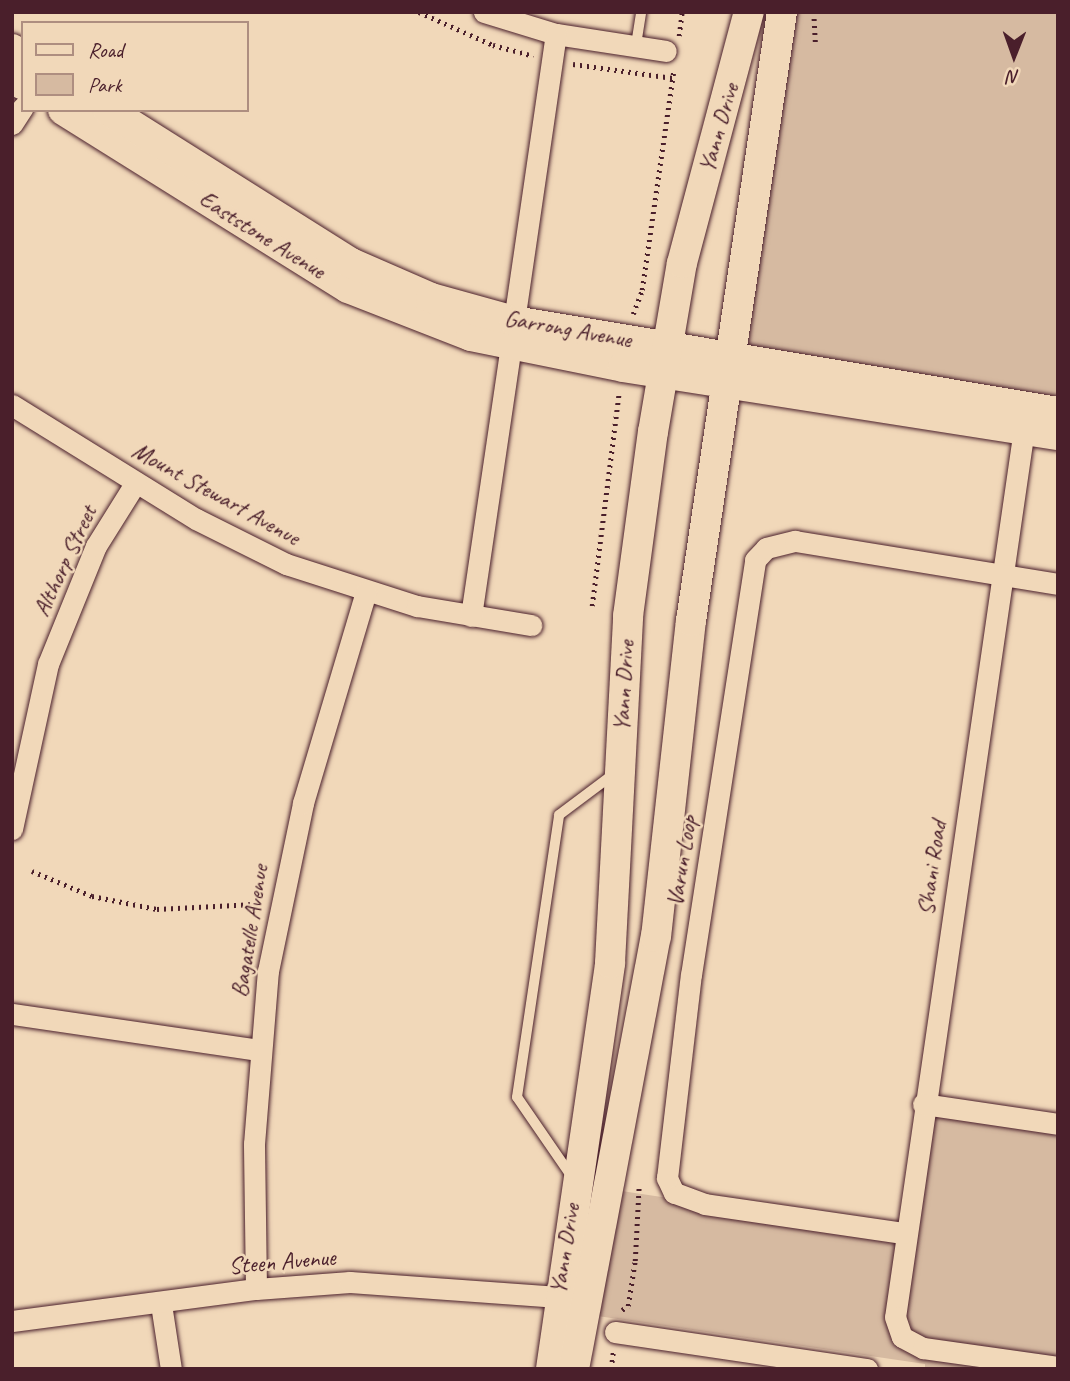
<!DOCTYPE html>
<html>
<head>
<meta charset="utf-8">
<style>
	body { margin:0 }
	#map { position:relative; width:1070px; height:1381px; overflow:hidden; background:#f1d8b9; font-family:Caveat,sans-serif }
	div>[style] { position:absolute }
	.green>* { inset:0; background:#d6baa1 }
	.path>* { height:4.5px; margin-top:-2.25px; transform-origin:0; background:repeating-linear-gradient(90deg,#4a1f2b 0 2px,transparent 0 7px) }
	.roads { filter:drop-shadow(0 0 2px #4a1f2b) drop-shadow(0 0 2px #4a1f2b) }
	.lane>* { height:10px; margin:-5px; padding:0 5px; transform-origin:5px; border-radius:5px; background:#f1d8b9 }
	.street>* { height:21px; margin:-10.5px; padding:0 10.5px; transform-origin:10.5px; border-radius:10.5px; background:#f1d8b9 }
	.secondary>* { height:30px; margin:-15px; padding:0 15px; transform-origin:15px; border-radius:15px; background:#f1d8b9 }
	span { translate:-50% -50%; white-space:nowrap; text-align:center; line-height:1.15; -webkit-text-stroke:5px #f1d8b9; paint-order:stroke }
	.street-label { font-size:24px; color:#4a1f2b }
	.frame { position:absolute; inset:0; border:14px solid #4a1f2b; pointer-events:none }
	.legend { position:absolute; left:21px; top:21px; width:228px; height:91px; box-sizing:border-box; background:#f1d8b9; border:2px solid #ae8e80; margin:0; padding:9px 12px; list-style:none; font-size:21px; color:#4a1f2b }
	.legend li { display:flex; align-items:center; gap:14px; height:35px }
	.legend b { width:35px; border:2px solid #ae8e80 }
	.north { position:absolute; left:979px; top:21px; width:70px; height:70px; -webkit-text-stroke:5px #f1d8b9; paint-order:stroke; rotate:181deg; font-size:19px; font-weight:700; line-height:28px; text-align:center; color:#4a1f2b }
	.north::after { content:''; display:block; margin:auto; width:24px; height:32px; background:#4a1f2b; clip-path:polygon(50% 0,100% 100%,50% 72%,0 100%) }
</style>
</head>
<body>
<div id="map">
	<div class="green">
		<i style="clip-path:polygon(782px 12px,1058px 12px,1058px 412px,731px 357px)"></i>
		<i style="clip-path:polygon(923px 1104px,1058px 1124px,1058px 1367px,925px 1369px,925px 1364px,584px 1314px,608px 1189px,903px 1233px)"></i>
	</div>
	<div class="path">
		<i style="left:419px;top:12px;width:81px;rotate:24deg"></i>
		<i style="left:493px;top:45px;width:42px;rotate:15deg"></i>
		<i style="left:814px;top:12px;width:33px;rotate:87deg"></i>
		<i style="left:679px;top:36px;width:24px;rotate:-83deg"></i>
		<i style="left:573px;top:64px;width:101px;rotate:8deg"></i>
		<i style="left:633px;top:314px;width:26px;rotate:-69deg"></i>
		<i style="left:642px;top:290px;width:223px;rotate:-81.8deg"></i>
		<i style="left:592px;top:606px;width:216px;rotate:-82.8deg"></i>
		<i style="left:32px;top:871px;width:65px;rotate:22.6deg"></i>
		<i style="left:92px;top:896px;width:66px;rotate:11.3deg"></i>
		<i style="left:157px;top:909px;width:98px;rotate:-2.9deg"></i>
		<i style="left:622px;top:1310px;width:7px;rotate:-34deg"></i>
		<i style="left:628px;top:1306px;width:46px;rotate:-81.2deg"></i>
		<i style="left:635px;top:1261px;width:77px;rotate:-87deg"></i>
		<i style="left:611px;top:1369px;width:17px;rotate:-83deg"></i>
	</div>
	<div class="roads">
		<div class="lane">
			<i style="left:636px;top:45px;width:33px;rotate:-81deg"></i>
			<i style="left:572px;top:1177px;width:97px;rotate:-124.5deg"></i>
			<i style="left:517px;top:1097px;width:285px;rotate:-81.5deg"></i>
			<i style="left:559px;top:815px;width:70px;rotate:-36.9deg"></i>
		</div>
		<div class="street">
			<i style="left:484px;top:12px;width:75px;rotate:17deg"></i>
			<i style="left:556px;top:34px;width:111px;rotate:8.8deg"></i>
			<i style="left:12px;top:124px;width:20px;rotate:-57deg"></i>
			<i style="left:514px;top:321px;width:290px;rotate:-81.7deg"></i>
			<i style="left:12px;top:405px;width:216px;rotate:31.8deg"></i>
			<i style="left:196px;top:519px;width:101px;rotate:26.6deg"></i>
			<i style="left:286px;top:564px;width:138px;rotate:17.8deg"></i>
			<i style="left:417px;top:606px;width:116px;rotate:9.5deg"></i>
			<i style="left:1026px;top:415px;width:911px;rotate:98.26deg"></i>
			<i style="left:895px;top:1317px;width:21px;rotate:71deg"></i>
			<i style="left:902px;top:1337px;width:24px;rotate:28deg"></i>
			<i style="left:923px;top:1348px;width:136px;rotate:8deg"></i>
			<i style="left:471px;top:616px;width:275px;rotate:-81.6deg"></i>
			<i style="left:12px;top:829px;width:169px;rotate:-77.7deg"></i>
			<i style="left:48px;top:664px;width:127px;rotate:-67.9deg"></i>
			<i style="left:96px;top:546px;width:75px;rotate:-58deg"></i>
			<i style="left:12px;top:1014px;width:251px;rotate:8.3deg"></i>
			<i style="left:923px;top:1104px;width:136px;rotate:8.4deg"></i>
			<i style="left:903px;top:1233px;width:200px;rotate:-171.7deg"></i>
			<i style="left:705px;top:1204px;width:33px;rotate:-160deg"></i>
			<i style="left:674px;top:1193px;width:17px;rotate:-115deg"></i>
			<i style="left:667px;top:1178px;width:204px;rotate:-83.3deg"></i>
			<i style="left:691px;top:975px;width:420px;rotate:-81.2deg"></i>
			<i style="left:755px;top:560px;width:16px;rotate:-47deg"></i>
			<i style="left:766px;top:548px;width:30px;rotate:-14deg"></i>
			<i style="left:795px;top:541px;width:266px;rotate:9.3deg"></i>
			<i style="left:256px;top:1289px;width:145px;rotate:-90.8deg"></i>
			<i style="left:254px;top:1144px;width:174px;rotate:-85.4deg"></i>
			<i style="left:268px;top:971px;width:172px;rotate:-78.2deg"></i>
			<i style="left:303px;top:803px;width:220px;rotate:-73.4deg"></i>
			<i style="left:161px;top:1304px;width:66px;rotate:81.3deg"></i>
			<i style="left:12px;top:1321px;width:246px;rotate:-7.5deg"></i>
			<i style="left:256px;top:1289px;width:94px;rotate:-4.3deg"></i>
			<i style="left:350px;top:1282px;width:209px;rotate:4.1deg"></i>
			<i style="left:615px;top:1332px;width:255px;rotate:8.4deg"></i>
		</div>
		<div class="secondary">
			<i style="left:12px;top:49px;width:13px;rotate:32deg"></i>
			<i style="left:12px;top:78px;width:13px;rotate:32deg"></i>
			<i style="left:63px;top:110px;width:336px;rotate:32deg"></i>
			<i style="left:348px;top:288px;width:132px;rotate:21.3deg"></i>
			<i style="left:471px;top:336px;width:155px;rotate:11.5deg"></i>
			<i style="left:623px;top:367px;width:440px;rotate:8.9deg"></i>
			<i style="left:108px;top:110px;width:287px;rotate:32.2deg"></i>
			<i style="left:351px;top:263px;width:87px;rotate:23.6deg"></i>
			<i style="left:431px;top:298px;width:86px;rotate:15.5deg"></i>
			<i style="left:514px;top:321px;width:552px;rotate:9.5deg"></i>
			<i style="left:551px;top:1369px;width:410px;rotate:-81.7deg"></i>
			<i style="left:610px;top:963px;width:347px;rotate:-87deg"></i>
			<i style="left:628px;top:616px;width:186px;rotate:-82.3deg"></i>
			<i style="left:653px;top:432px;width:171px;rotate:-80.3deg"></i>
			<i style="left:682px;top:263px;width:260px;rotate:-75.1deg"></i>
			<i style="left:574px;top:1369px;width:440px;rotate:-79.3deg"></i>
			<i style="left:656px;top:937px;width:318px;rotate:-83.7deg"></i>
			<i style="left:691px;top:621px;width:616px;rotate:-81.5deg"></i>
		</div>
	</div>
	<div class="street-label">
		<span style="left:719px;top:128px;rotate:-74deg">Yann Drive</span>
		<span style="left:262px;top:235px;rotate:32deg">Eaststone Avenue</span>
		<span style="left:568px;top:329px;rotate:10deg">Garrong Avenue</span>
		<span style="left:216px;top:494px;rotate:29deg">Mount Stewart Avenue</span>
		<span style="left:65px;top:561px;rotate:-65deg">Althorp Street</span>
		<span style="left:624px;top:686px;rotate:-87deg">Yann Drive</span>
		<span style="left:682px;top:861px;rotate:-81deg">Varun Loop</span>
		<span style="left:932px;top:868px;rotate:-82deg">Shani Road</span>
		<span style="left:250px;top:931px;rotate:-81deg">Bagatelle Avenue</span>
		<span style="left:565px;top:1249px;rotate:-81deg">Yann Drive</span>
		<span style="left:282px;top:1262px;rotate:-5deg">Steen Avenue</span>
	</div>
	<div class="frame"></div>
	<ul class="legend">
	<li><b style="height:9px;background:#f1d8b9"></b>Road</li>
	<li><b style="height:19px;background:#d6baa1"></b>Park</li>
	</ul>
	<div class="north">N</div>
</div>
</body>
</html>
